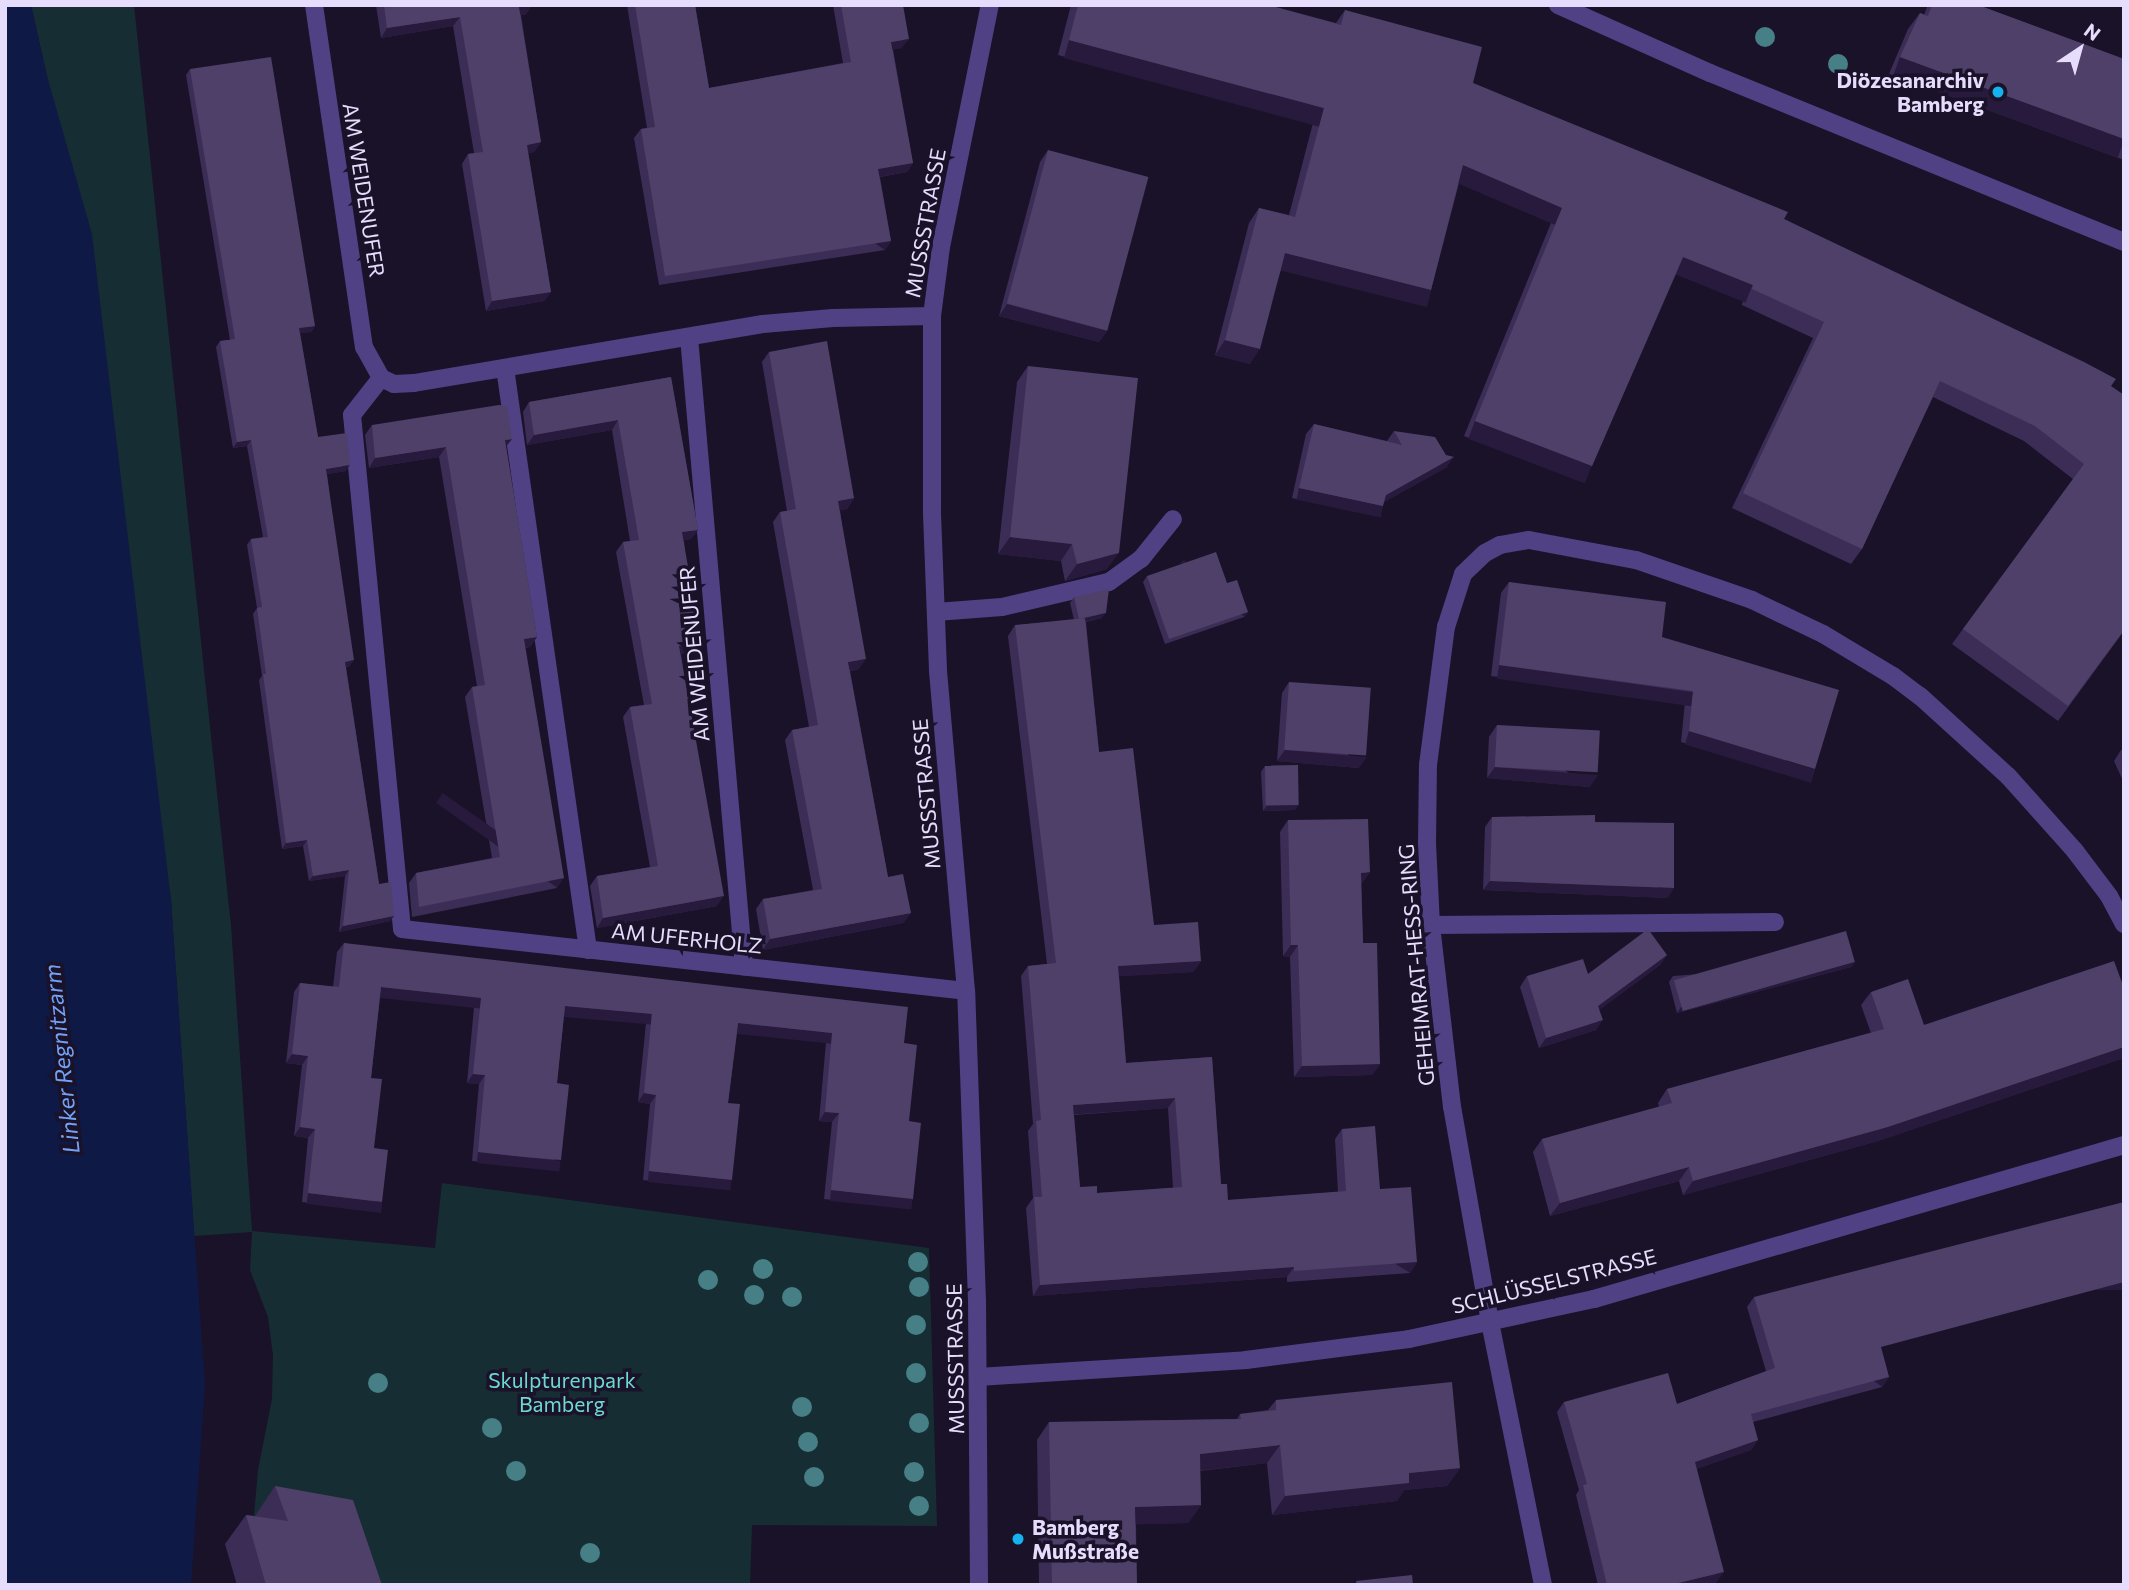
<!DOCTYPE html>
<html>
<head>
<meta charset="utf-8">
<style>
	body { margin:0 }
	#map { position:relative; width:2129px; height:1590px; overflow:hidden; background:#1a1229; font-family:Commissioner,sans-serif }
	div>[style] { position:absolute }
	.green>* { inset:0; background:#162e33 }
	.water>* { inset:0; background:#0f1946 }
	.service>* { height:18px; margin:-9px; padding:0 9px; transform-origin:9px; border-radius:9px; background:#504185 }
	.minor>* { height:18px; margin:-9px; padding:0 9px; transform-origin:9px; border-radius:9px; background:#504185 }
	.tertiary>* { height:18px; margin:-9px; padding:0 9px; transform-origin:9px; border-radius:9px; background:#504185 }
	.trees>* { width:20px; height:20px; margin:-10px; border-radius:50%; background:#477f86 }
	.wall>* { inset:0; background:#3c2d56 }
	.shaded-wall>* { inset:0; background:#271a3c; transform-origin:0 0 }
	.building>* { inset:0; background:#4e4068; transform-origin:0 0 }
	.dots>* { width:19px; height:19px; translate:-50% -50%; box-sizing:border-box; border:4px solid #1a1229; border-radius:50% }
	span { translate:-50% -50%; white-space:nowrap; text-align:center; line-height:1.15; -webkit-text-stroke:7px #1a1229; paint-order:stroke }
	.poi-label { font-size:21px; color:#e6ddfd; font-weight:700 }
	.right { translate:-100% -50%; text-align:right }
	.left { translate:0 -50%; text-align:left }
	.street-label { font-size:21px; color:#e6ddfd }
	.park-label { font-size:21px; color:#6cd9d2 }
	.water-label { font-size:23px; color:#72a1f6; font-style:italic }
	.frame { position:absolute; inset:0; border:7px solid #e6ddfd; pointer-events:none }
	.north { position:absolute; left:2045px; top:14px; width:70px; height:70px; -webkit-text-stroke:5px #1a1229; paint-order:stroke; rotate:36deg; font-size:19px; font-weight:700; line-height:28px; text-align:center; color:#e6ddfd }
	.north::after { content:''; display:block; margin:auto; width:24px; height:32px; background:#e6ddfd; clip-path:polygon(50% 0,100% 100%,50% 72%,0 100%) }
</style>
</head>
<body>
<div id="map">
	<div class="green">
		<i style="clip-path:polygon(31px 5px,134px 5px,231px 926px,252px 1231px,435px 1248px,442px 1183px,929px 1248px,937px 1526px,752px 1525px,750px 1585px,361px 1585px,254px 1515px,258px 1470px,272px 1399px,273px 1355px,268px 1317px,250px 1270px,252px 1232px,194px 1236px,171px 900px,47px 76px)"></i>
	</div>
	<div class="water">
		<i style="clip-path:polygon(5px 5px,31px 5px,47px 76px,92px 234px,171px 900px,205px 1385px,191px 1585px,5px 1585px)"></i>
	</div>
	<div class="service">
		<i style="left:689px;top:337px;width:632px;rotate:85.01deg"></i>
		<i style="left:505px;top:368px;width:588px;rotate:81.88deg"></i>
		<i style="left:381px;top:378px;width:47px;rotate:128.1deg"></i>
		<i style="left:352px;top:415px;width:516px;rotate:84.44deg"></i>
		<i style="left:936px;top:612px;width:66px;rotate:-4.3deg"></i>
		<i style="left:1002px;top:607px;width:110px;rotate:-13.2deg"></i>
		<i style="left:1109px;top:582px;width:39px;rotate:-36deg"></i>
		<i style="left:1141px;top:559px;width:51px;rotate:-51.3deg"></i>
		<i style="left:1431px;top:925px;width:344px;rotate:-0.5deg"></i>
	</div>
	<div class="minor">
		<i style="left:314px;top:5px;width:346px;rotate:81.7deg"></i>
		<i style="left:364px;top:347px;width:35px;rotate:61deg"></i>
		<i style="left:381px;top:378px;width:14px;rotate:25deg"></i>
		<i style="left:394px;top:384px;width:20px;rotate:-3deg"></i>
		<i style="left:414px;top:383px;width:354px;rotate:-9.6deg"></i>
		<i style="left:763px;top:324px;width:70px;rotate:-4.9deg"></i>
		<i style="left:833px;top:318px;width:99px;rotate:-1.2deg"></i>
		<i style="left:402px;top:929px;width:567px;rotate:6.27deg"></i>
		<i style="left:978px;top:1377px;width:269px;rotate:-3.6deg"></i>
		<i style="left:1246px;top:1360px;width:164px;rotate:-7.3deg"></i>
		<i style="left:1409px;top:1339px;width:189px;rotate:-12.2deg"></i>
		<i style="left:1594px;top:1299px;width:552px;rotate:-16.2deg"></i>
		<i style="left:979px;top:1585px;width:284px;rotate:-90.4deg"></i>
		<i style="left:977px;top:1301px;width:310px;rotate:-92deg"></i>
		<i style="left:966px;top:991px;width:322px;rotate:-95deg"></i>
		<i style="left:938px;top:670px;width:159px;rotate:-92.2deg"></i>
		<i style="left:932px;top:511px;width:195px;rotate:-90deg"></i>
		<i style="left:932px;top:316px;width:70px;rotate:-82.6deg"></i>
		<i style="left:941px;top:247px;width:247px;rotate:-78.6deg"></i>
		<i style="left:1543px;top:1585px;width:268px;rotate:-101.4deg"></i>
		<i style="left:1490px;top:1322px;width:218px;rotate:-100deg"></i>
		<i style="left:1452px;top:1107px;width:183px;rotate:-96.6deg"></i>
		<i style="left:1431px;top:925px;width:82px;rotate:-92.8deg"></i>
		<i style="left:1427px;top:843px;width:78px;rotate:-89.3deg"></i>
		<i style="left:1428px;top:765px;width:139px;rotate:-82.6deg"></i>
		<i style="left:1446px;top:627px;width:56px;rotate:-72.2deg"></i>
		<i style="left:1463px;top:574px;width:30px;rotate:-44deg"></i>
		<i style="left:1485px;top:553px;width:17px;rotate:-28deg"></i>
		<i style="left:1500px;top:545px;width:29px;rotate:-10deg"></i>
		<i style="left:1529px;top:540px;width:109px;rotate:10.6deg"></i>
		<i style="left:1636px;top:560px;width:123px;rotate:19deg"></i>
		<i style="left:1752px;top:600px;width:79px;rotate:25.6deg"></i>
		<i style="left:1823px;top:634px;width:82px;rotate:31deg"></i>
		<i style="left:1893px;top:676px;width:34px;rotate:37deg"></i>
		<i style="left:1920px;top:696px;width:119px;rotate:42.3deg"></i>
		<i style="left:2008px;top:776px;width:101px;rotate:48.2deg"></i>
		<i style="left:2075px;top:851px;width:56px;rotate:52.9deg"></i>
		<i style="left:2109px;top:896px;width:32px;rotate:62deg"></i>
	</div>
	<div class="tertiary">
		<i style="left:1558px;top:5px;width:167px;rotate:24.1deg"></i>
		<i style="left:1710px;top:73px;width:447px;rotate:22.2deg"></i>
	</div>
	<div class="trees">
		<i style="left:1765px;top:37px"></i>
		<i style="left:1838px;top:64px"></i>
		<i style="left:918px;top:1262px"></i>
		<i style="left:763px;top:1269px"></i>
		<i style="left:708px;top:1280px"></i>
		<i style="left:919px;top:1287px"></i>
		<i style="left:754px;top:1295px"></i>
		<i style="left:792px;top:1297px"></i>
		<i style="left:916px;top:1325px"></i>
		<i style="left:916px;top:1373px"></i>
		<i style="left:378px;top:1383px"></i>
		<i style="left:802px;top:1407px"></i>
		<i style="left:919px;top:1423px"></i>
		<i style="left:492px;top:1428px"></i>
		<i style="left:808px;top:1442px"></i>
		<i style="left:516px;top:1471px"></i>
		<i style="left:914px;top:1472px"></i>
		<i style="left:814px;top:1477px"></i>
		<i style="left:919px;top:1506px"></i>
		<i style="left:590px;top:1553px"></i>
	</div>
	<div class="wall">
		<i style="clip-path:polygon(376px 5px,532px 5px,526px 14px,521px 15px,541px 142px,534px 152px,528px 153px,551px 292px,544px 301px,486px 311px,462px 164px,468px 154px,474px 153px,453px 26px,381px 38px)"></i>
		<i style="clip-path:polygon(627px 5px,695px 5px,709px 88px,843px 63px,833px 5px,903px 5px,902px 48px,893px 49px,913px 163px,907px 172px,880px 177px,891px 241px,885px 250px,659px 285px,634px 138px,641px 129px,647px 128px)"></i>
		<i style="clip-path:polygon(1071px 5px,1268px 5px,1336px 23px,1345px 10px,1473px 83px,1784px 219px,2111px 386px,2124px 631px,2058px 721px,1952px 644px,2073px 479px,2024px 441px,1933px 397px,1862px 549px,1851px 564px,1732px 508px,1813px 338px,1742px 305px,1743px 300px,1676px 274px,1592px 466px,1581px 481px,1464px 436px,1551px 223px,1459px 183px,1431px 290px,1420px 305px,1281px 270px,1250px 364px,1215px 355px,1249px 223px,1259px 208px,1289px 215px,1313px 123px,1058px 55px)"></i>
		<i style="clip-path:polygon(1928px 5px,1978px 5px,2124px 59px,2124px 160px,1889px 74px,1908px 29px,1920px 13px,1924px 15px)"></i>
		<i style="clip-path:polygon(190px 69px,315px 326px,311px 332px,300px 333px,318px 437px,346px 471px,327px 474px,350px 666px,346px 667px,379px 884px,394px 916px,390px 921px,339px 932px,345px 876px,309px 881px,303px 846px,282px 849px,259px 680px,262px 676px,253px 614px,257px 608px,247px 545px,251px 539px,263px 537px,247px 446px,233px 448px,216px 347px,220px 341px,230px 340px,186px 75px)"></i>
		<i style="clip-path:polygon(1048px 150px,1107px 331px,1099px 342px,999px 316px,1040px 162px)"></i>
		<i style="clip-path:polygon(769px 352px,854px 498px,847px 509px,840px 510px,859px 669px,850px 671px,888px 877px,911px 913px,903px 923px,763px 950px,756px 909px,763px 899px,813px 890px,785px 740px,792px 730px,809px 727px,773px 522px,780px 512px,787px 511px,762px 362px)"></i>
		<i style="clip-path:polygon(1028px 366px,1107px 569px,1065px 581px,1061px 561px,998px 554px,1017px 382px)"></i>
		<i style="clip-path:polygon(671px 377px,698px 530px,691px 539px,684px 540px,694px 652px,681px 654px,717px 906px,597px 928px,590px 886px,597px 876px,650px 867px,623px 717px,630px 707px,644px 705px,616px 552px,623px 542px,630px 541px,612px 430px,527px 445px,523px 412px,529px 402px)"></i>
		<i style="clip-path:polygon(1314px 424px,1387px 441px,1394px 431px,1447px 467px,1384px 502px,1376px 516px,1292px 498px,1306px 434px)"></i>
		<i style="clip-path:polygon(372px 425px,506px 447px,537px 637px,530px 647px,525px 648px,557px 888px,412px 917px,409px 883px,416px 873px,492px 858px,465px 697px,472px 687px,477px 686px,439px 457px,369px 468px,365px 435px)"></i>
		<i style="clip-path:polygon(1147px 576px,1248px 612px,1244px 617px,1165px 644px,1143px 582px)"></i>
		<i style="clip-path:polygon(1509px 582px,1662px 637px,1807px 781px,1681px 742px,1685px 702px,1491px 676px,1501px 593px)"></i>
		<i style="clip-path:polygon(evenodd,1074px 597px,1102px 618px,1086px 622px,1099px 752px,1154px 925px,1201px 961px,1193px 972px,1119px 976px,1126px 1063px,1212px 1057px,1221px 1184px,1228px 1200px,1338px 1192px,1335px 1139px,1342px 1129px,1380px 1189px,1417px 1262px,1410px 1273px,1287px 1282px,1287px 1277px,1033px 1296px,1026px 1208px,1033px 1198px,1028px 1131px,1033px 1124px,1021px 976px,1028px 966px,1047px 964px,1008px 636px,1015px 625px,1074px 620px,1070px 603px,1074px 597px,1168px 1108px,1173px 1188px,1097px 1193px,1080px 1187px,1074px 1115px,1168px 1108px)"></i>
		<i style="clip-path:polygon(1289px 682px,1359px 768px,1277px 761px,1282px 693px)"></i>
		<i style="clip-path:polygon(1497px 725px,1590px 787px,1487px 778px,1489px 737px)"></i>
		<i style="clip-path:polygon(2124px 749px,2124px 783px,2114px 761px,2121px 750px)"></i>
		<i style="clip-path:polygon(1265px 766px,1295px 810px,1263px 811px,1261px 772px)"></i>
		<i style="clip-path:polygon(1492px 817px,1595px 822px,1668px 898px,1483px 890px,1485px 827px)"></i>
		<i style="clip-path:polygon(1288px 820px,1370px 872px,1362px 883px,1361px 884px,1363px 943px,1380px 1064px,1372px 1075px,1294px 1077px,1290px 957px,1283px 956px,1280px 832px)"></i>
		<i style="clip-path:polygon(344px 943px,904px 1043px,913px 1199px,907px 1208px,824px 1199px,832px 1122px,819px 1121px,826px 1042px,737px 1033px,728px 1103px,725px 1189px,643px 1180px,650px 1104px,638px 1102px,646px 1023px,564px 1015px,557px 1083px,555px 1169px,472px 1161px,479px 1084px,467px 1083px,474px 1007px,380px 997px,371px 1078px,376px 1211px,302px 1202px,308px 1138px,294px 1136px,302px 1065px,286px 1063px,294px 992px,300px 983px,333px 987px,337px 952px)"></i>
		<i style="clip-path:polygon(1667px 955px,1660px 965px,1599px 1010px,1596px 1030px,1539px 1048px,1520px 987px,1527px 976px,1588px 974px)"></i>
		<i style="clip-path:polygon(1855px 962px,1851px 967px,1677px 1013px,1669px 982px,1673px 976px)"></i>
		<i style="clip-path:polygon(2124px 988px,2124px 1058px,1878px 1141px,1683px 1195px,1679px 1181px,1550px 1216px,1533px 1152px,1542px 1139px,1659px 1107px,1658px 1103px,1667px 1089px,1871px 1033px,1861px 1005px,1871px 992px,1924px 1025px)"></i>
		<i style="clip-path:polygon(1754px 1297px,1883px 1355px,1889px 1377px,1882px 1387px,1753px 1422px,1758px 1440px,1751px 1450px,1696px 1469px,1717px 1582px,1704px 1585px,1598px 1585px,1576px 1495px,1579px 1490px,1557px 1412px,1564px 1402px,1677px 1404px,1766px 1371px,1747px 1307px)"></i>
		<i style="clip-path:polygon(1276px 1400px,1460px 1468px,1447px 1486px,1404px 1490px,1397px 1501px,1272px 1515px,1267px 1463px,1200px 1471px,1201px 1505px,1188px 1523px,1136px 1524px,1137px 1585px,1039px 1585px,1037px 1440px,1049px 1422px,1237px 1419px,1240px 1414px,1268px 1410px)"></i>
		<i style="clip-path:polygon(275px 1486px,382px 1585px,237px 1585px,225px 1544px,246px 1515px,255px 1516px)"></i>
	</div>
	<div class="shaded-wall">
		<i style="clip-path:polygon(528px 5px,532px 5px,526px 14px,513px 16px,519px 7px)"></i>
		<i style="clip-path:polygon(460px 17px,453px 26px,381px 38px,387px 28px)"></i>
		<i style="clip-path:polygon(909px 39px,902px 48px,885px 51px,891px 42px)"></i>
		<i style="left:1069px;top:40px;width:264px;height:19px;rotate:15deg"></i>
		<i style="left:1900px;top:57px;width:239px;height:20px;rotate:20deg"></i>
		<i style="clip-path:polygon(541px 142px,534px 152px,520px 155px,527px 145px)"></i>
		<i style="clip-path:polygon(913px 163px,907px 172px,872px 178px,878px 169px)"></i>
		<i style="left:1463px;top:165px;width:108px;height:19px;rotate:23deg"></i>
		<i style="left:891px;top:241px;width:11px;height:229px;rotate:124deg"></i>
		<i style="left:1285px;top:253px;width:151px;height:18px;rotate:14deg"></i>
		<i style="left:1683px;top:257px;width:75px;height:19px;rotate:22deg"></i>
		<i style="clip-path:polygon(551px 292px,544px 301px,486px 311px,492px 301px)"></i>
		<i style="clip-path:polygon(1007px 304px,1107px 331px,1099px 342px,999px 316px)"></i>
		<i style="clip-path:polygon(315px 326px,311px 332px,295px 334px,299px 328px)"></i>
		<i style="clip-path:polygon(1225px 340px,1260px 349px,1250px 364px,1215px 355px)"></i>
		<i style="clip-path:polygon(618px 420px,612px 430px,527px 445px,534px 435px)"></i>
		<i style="left:1475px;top:421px;width:125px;height:19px;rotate:21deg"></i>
		<i style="clip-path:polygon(512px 439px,505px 448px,505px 440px)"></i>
		<i style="clip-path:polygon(251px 440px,247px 446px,233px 448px,237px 442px)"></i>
		<i style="clip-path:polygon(446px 447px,439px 457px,369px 468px,375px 458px)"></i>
		<i style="clip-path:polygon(1454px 457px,1447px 467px,1379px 505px,1386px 495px)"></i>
		<i style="clip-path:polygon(350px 465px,346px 471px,322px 475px,326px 469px)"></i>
		<i style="left:1299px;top:488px;width:86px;height:12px;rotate:12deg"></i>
		<i style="clip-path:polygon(854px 498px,847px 509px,831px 512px,838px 501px)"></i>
		<i style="clip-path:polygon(698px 530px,691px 539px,676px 542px,682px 532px)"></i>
		<i style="clip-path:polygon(1010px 537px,1072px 544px,1061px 561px,998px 554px)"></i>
		<i style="clip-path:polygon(1119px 553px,1107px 569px,1065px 581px,1077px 564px)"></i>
		<i style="left:1248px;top:612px;width:6px;height:83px;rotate:129deg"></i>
		<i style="clip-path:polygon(1106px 613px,1102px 618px,1075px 624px,1079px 619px)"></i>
		<i style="clip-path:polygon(537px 637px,530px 647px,517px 649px,524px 639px)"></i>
		<i style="clip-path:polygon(701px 642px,694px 652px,672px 656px,679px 646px)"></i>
		<i style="clip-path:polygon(866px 659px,859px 669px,841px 672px,848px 662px)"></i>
		<i style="clip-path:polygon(354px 660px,350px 666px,341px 667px,345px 662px)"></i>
		<i style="left:1499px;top:665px;width:196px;height:14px;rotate:8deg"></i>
		<i style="left:1689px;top:731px;width:132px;height:14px;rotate:17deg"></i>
		<i style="clip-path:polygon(1285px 750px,1367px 757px,1359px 768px,1277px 761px)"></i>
		<i style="clip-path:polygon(1495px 767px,1598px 775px,1590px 787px,1487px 778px)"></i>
		<i style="clip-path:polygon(1267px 805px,1299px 805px,1295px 810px,1263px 811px)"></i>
		<i style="clip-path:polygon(307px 840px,303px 846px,282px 849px,286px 843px)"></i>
		<i style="clip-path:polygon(349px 870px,345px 876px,309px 881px,313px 876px)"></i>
		<i style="clip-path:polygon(1370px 872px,1362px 883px,1353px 884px,1361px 873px)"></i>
		<i style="left:564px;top:878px;width:12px;height:148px;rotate:125deg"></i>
		<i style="clip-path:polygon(1490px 881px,1674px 888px,1668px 898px,1483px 890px)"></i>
		<i style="clip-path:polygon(724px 896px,717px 906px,597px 928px,603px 918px)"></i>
		<i style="clip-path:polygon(911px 913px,903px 923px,763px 950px,770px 939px)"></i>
		<i style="clip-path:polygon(394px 916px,390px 921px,339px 932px,343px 926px)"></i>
		<i style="clip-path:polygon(1291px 945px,1298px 945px,1290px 957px,1283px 956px)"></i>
		<i style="clip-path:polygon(1667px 955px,1660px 965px,1591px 1016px,1598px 1006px)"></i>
		<i style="clip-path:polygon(1201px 961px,1193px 972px,1110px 977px,1118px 966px)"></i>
		<i style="clip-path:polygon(1855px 962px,1851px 967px,1677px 1013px,1681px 1007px)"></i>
		<i style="left:381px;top:987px;width:101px;height:11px;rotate:6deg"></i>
		<i style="left:565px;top:1006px;width:87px;height:11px;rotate:5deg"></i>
		<i style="clip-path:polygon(1603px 1020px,1596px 1030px,1539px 1048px,1546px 1038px)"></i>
		<i style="left:738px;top:1023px;width:95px;height:11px;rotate:6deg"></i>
		<i style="clip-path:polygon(2124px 1047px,2124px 1058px,1878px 1141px,1683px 1195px,1693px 1181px)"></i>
		<i style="clip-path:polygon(292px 1054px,308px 1056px,302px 1065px,286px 1063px)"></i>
		<i style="clip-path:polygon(1380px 1064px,1372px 1075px,1294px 1077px,1302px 1066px)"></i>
		<i style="clip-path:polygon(473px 1074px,485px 1075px,479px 1084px,467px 1083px)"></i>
		<i style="clip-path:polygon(644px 1093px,656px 1095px,650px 1104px,638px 1102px)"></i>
		<i style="clip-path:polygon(1175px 1098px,1168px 1108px,1065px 1115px,1073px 1105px)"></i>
		<i style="clip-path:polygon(825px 1112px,839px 1113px,832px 1122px,819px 1121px)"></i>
		<i style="clip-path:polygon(300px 1127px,315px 1129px,308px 1138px,294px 1136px)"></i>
		<i style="left:478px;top:1152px;width:83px;height:11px;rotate:6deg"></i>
		<i style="clip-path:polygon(1689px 1167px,1679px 1181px,1550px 1216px,1560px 1203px)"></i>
		<i style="left:649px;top:1171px;width:83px;height:11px;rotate:6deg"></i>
		<i style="left:831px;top:1190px;width:82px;height:11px;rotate:6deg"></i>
		<i style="left:308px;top:1193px;width:75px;height:11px;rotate:7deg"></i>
		<i style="left:1417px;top:1262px;width:13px;height:123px;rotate:122deg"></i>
		<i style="clip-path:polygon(1294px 1267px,1287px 1277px,1033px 1296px,1040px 1285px)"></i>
		<i style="left:2124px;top:1282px;width:8px;height:252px;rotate:90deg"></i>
		<i style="left:1889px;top:1377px;width:12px;height:143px;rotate:125deg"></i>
		<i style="clip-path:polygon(1758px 1440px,1751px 1450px,1688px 1472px,1695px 1462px)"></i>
		<i style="clip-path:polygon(1280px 1445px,1267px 1463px,1187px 1472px,1200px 1454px)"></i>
		<i style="clip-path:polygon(1460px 1468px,1447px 1486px,1404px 1490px,1397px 1501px,1272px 1515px,1285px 1496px,1409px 1473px)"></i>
		<i style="clip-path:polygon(1201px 1505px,1188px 1523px,1122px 1525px,1135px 1507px)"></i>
		<i style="clip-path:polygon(1724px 1572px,1717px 1582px,1704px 1585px,1670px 1585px)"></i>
	</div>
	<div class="building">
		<i style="clip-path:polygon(384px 5px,528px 5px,519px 7px,541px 142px,527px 145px,551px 292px,492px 301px,468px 154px,483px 152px,460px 17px,387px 28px)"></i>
		<i style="clip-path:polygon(635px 5px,695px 5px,709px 88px,851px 62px,841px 5px,903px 5px,909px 39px,891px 42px,913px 163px,878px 169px,891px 241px,665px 276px,641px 129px,655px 127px)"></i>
		<i style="clip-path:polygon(1078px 5px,1268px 5px,1341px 25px,1345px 10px,1482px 47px,1473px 83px,1788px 212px,1784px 219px,2084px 362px,2116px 379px,2111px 386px,2124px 395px,2124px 630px,2068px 706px,1963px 629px,2084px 464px,2035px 426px,1940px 381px,1862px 549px,1743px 493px,1824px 322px,1752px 289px,1753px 285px,1683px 257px,1592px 466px,1475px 421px,1562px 208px,1463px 165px,1431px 290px,1285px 253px,1260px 349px,1225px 340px,1259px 208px,1295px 217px,1324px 108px,1069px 40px)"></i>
		<i style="clip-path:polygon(1932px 5px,1978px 5px,2124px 59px,2124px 116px,2121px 117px,2124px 117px,2124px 139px,1900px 57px,1920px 13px,1928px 16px)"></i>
		<i style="clip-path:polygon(271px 57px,315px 326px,299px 328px,318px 437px,347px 433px,350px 465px,326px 469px,354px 660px,345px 662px,379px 884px,391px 882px,394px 916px,343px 926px,349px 870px,313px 876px,307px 840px,286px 843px,263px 674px,266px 674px,257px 608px,262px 607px,251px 539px,268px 537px,251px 440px,237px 442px,220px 341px,235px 339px,190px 69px)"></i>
		<i style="left:1048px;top:150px;width:104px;height:159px;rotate:15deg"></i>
		<i style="clip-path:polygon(827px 341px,854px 498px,838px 501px,866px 659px,848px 662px,888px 877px,903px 874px,911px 913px,770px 939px,763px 899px,822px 889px,792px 730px,818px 725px,780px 512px,796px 509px,769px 352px)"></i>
		<i style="clip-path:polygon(1028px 366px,1138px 378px,1119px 553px,1077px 564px,1072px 544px,1010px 537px)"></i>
		<i style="clip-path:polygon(671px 377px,698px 530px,682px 532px,701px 642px,679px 646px,724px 896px,603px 918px,597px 876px,658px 866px,630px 707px,652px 704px,623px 542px,639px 540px,618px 420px,534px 435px,529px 402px)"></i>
		<i style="clip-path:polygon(499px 405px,507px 406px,512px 439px,505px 440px,537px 637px,524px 639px,564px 878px,419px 907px,416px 873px,500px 857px,472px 687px,485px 685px,446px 447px,375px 458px,372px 425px)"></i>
		<i style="clip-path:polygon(1314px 424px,1402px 445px,1394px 431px,1435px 437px,1446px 455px,1454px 457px,1386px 495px,1383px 506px,1299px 488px)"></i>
		<i style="clip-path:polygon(1216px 552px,1227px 583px,1237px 580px,1248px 612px,1169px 639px,1147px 576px)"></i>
		<i style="clip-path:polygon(1509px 582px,1666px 602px,1662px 637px,1839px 690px,1815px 769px,1689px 731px,1693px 691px,1499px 665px)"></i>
		<i style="clip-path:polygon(1109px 589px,1106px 613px,1079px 619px,1074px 597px)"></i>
		<i style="clip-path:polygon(evenodd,1085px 618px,1099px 752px,1133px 748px,1154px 925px,1198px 922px,1201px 961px,1118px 966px,1126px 1063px,1212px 1057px,1221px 1184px,1227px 1184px,1228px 1200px,1346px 1191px,1342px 1129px,1375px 1126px,1380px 1189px,1411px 1187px,1417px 1262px,1294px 1271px,1294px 1267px,1040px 1285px,1034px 1197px,1042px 1197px,1036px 1121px,1041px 1120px,1028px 966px,1056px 963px,1015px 625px,1085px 618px,1175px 1098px,1182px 1187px,1097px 1193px,1097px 1186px,1080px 1187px,1073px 1105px,1175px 1098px)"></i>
		<i style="left:1289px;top:682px;width:82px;height:68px;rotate:4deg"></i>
		<i style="left:1497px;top:725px;width:103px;height:42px;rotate:3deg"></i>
		<i style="left:1298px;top:765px;width:40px;height:33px;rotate:89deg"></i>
		<i style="clip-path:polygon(1595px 815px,1595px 822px,1674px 823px,1674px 888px,1490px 881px,1492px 817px)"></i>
		<i style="clip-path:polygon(1368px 819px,1370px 872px,1361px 873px,1363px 943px,1377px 943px,1380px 1064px,1302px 1066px,1298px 945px,1291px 945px,1288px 820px)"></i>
		<i style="clip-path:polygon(1648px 929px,1667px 955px,1598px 1006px,1603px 1020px,1546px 1038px,1527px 976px,1583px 959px,1588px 974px)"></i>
		<i style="left:1846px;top:931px;width:32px;height:179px;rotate:74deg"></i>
		<i style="clip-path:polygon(344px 943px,908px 1007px,904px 1043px,917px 1045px,909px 1121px,921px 1123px,913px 1199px,831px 1190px,839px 1113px,825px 1112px,832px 1033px,738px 1023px,728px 1103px,740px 1104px,732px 1180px,649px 1171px,656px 1095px,644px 1093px,652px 1014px,565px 1006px,557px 1083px,569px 1085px,561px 1160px,525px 1157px,478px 1152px,485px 1075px,473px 1074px,481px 998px,381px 987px,371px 1078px,382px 1079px,374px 1148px,388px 1150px,382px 1202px,308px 1193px,315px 1129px,300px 1127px,308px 1056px,292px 1054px,300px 983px,339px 987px)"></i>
		<i style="clip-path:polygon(2114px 961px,2124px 988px,2124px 1047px,1888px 1127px,1693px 1181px,1689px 1167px,1560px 1203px,1542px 1139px,1672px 1103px,1667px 1089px,1884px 1029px,1871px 992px,1908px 979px,1924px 1025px)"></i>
		<i style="clip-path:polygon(2124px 1202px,2124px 1282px,1881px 1347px,1889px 1377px,1751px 1414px,1758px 1440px,1695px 1462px,1724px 1572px,1670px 1585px,1607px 1585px,1583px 1485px,1587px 1484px,1564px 1402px,1668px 1373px,1677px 1404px,1775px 1368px,1754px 1297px)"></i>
		<i style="clip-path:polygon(1452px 1382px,1460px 1468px,1409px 1473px,1409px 1483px,1285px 1496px,1280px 1445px,1200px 1454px,1201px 1505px,1135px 1507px,1137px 1585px,1052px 1585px,1049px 1422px,1241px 1419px,1240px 1414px,1276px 1410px,1276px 1400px)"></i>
		<i style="clip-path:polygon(275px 1486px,353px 1500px,382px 1585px,266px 1585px,246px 1515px,288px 1521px)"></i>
		<i style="clip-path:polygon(1412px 1575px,1413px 1585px,1357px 1585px,1356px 1581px)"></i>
	</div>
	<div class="dots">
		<i style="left:1998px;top:92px;background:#16b2ef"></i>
		<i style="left:1018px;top:1539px;background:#16b2ef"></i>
	</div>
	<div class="poi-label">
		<span class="right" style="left:1984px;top:92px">Diözesanarchiv<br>Bamberg</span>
		<span class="left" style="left:1032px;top:1539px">Bamberg<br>Mußstraße</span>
	</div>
	<div class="street-label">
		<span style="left:364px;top:190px;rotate:81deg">AM WEIDENUFER</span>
		<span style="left:925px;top:223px;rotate:-80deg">MUSSSTRASSE</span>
		<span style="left:694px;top:654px;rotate:-95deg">AM WEIDENUFER</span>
		<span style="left:926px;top:794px;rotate:-95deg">MUSSSTRASSE</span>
		<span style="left:687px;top:938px;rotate:6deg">AM UFERHOLZ</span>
		<span style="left:1416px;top:965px;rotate:-95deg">GEHEIMRAT-HESS-RING</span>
		<span style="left:1554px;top:1281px;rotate:-14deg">SCHLÜSSELSTRASSE</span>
		<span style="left:955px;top:1359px;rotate:-91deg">MUSSSTRASSE</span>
	</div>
	<div class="park-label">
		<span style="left:562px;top:1392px">Skulpturenpark<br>Bamberg</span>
	</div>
	<div class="water-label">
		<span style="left:61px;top:1059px;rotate:-96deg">Linker Regnitzarm</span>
	</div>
	<div class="frame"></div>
	<div class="north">N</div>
</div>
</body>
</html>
